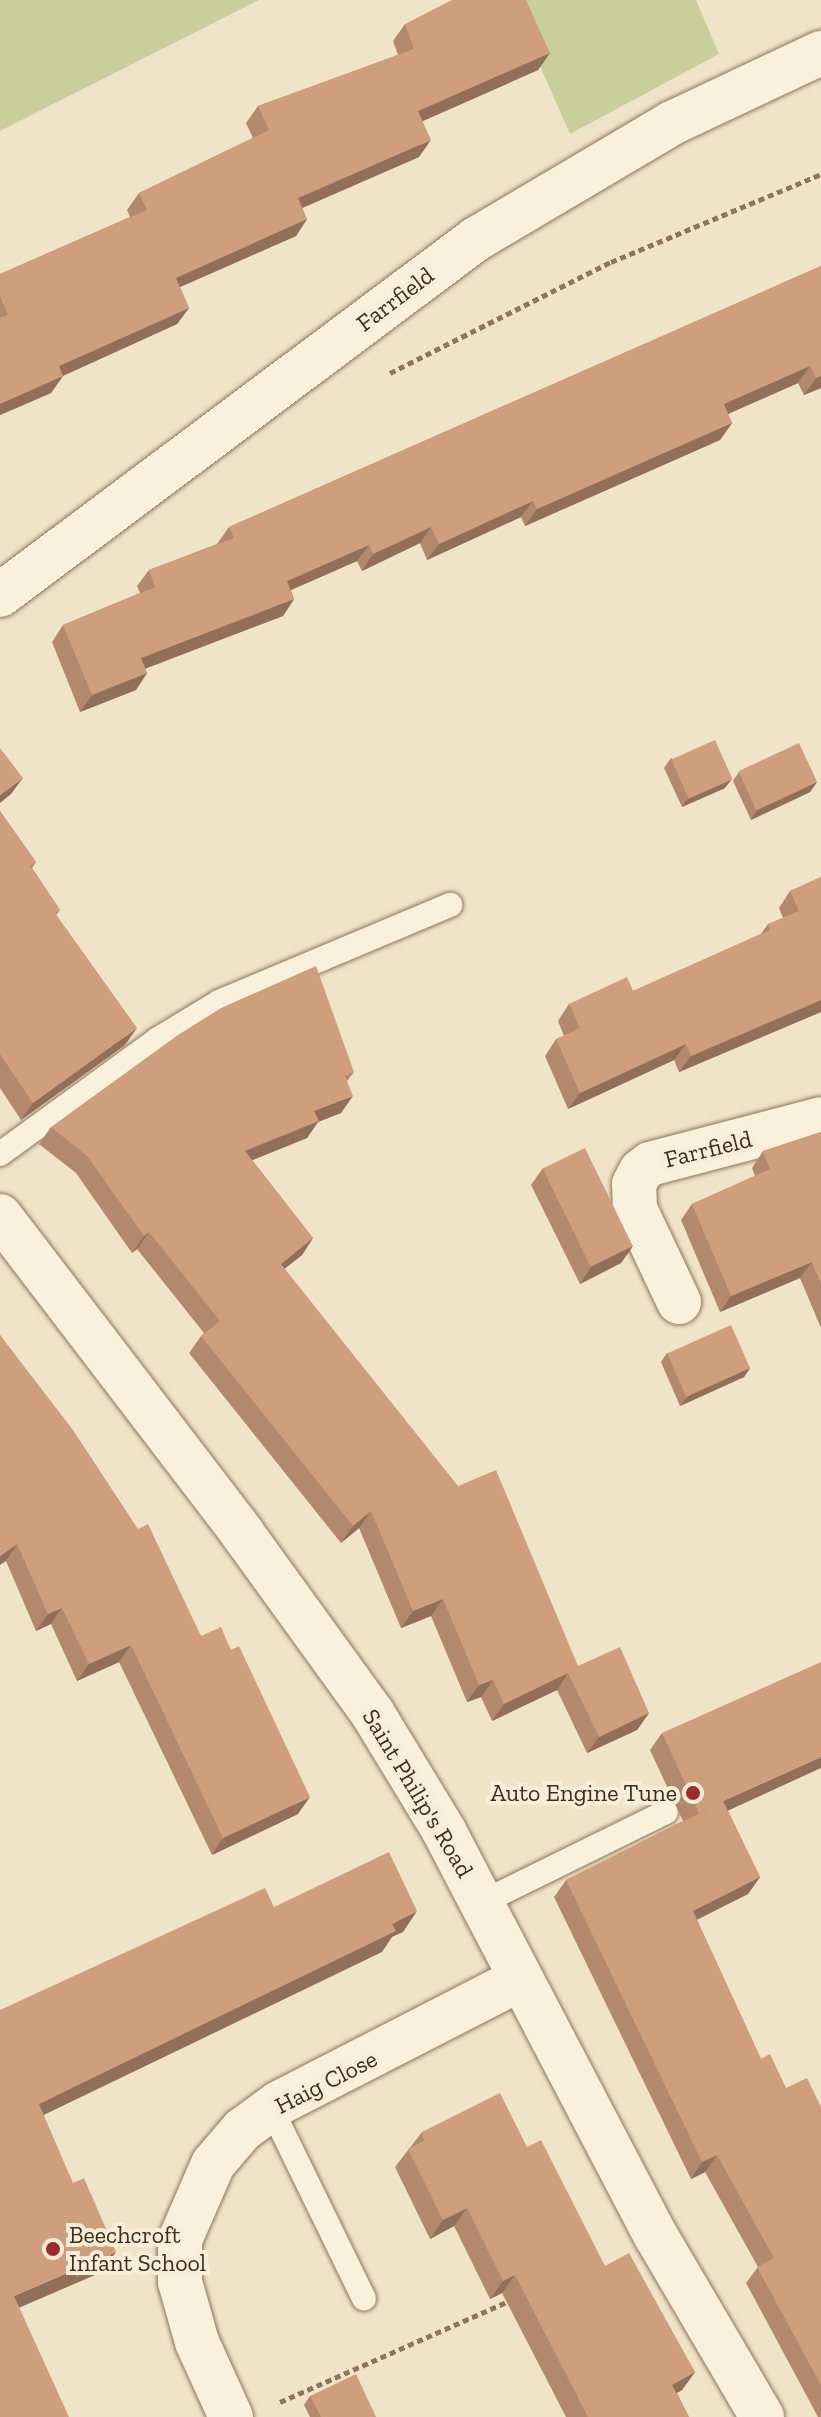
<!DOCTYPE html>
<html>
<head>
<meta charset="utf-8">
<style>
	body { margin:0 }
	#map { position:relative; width:821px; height:2417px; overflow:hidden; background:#f0e4c8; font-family:"Zilla Slab",serif }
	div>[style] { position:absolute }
	.green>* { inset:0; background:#c9cf9b }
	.path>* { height:5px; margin-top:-2.5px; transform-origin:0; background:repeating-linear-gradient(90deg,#8d765c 0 6px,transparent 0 10px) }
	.roads { filter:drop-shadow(0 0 2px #8d765c) drop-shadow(0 0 2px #8d765c) }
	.lane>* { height:24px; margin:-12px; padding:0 12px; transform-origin:12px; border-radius:12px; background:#faf1dc }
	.street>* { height:44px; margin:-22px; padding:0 22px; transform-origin:22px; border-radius:22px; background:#faf1dc }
	.wall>* { inset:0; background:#b2896c }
	.shaded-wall>* { inset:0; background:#916f58 }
	.building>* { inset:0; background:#cf9f7d; transform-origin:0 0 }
	.dots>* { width:22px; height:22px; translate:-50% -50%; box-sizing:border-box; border:4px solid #f7eed8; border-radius:50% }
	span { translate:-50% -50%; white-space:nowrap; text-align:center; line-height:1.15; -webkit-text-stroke:8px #f7eed8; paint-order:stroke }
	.street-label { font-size:24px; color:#3d2e20 }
	.poi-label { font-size:24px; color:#3d2e20 }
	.right { translate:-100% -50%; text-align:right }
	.left { translate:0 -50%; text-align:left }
</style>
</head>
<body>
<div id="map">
	<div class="green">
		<i style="clip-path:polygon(0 0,259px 0,0 131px)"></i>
		<i style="clip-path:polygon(511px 0,696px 0,719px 54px,570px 134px)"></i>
	</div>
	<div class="path">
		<i style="left:390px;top:373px;width:247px;rotate:-26.7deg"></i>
		<i style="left:611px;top:262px;width:228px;rotate:-22.7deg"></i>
		<i style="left:280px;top:2402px;width:255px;rotate:-23.8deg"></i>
	</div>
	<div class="roads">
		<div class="lane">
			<i style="left:0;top:1154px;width:195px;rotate:-36deg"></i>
			<i style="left:158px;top:1039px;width:71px;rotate:-31.2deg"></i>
			<i style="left:219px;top:1002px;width:251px;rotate:-22.8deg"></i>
			<i style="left:481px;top:1903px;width:206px;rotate:-26.2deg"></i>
			<i style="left:271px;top:2108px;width:212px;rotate:64deg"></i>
		</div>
		<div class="street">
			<i style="left:0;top:595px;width:594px;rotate:-36.79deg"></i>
			<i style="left:476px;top:239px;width:228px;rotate:-30.6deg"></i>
			<i style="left:672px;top:123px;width:165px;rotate:-25.2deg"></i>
			<i style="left:0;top:1216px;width:399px;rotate:52.6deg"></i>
			<i style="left:242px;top:1533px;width:223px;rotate:54.1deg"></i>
			<i style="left:373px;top:1714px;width:137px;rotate:58.7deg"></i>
			<i style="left:444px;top:1831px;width:457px;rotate:62.4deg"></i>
			<i style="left:656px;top:2236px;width:210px;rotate:59.6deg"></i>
			<i style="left:679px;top:1302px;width:103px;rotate:-115.3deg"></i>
			<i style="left:635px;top:1209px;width:25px;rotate:-92deg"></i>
			<i style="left:634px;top:1184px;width:15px;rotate:-62deg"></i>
			<i style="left:641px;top:1171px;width:11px;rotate:-38deg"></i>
			<i style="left:650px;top:1164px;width:177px;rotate:-14.7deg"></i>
			<i style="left:231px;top:2417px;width:82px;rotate:-114.4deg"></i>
			<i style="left:197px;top:2342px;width:62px;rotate:-105.8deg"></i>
			<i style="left:180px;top:2282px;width:42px;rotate:-90deg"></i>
			<i style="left:180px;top:2240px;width:83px;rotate:-66.5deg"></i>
			<i style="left:213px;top:2164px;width:45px;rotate:-49.5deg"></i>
			<i style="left:242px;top:2130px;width:46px;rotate:-36.1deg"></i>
			<i style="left:279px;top:2103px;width:271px;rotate:-27.2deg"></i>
		</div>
	</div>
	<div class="wall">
		<i style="clip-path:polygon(405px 24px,550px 53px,538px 70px,423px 121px,419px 157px,302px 208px,307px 219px,296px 236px,180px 287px,189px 308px,177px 324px,63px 376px,51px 393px,0 415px,0 274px,130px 217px,127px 210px,139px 193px,253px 138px,246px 123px,258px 106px,398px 55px,393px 41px)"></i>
		<i style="clip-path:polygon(821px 266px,821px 388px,804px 395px,798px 383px,728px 414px,732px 423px,720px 440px,525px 526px,521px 517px,427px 560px,420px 543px,362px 571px,357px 561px,291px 590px,294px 599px,283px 616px,145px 668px,147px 673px,136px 690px,80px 712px,52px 642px,63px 625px,140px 593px,137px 586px,149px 570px,217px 544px,229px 527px)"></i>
		<i style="clip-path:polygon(671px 758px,725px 788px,682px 807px,664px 768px)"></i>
		<i style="clip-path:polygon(739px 772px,817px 782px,810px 792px,751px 820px,733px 781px)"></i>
		<i style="clip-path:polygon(0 811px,36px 862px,32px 868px,60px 910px,56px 915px,125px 1045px,21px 1120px,0 1088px)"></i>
		<i style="clip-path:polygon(821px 877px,821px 1012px,679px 1072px,674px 1060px,568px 1109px,545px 1056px,556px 1039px,564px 1036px,558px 1021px,569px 1004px,633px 991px,761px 934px,768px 924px,783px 918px,779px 908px,790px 891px)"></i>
		<i style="clip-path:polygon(354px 1072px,347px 1081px,341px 1113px,318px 1122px,307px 1138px,252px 1160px,313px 1238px,302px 1255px,284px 1269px,578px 1666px,649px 1713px,637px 1730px,587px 1753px,557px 1690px,492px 1721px,481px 1697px,467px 1702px,431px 1616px,401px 1628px,359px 1528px,341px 1543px,189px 1353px,201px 1336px,204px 1333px,137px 1249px,132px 1253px,76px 1173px,39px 1144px,51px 1127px)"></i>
		<i style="clip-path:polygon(821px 1132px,821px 1328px,800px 1278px,720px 1312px,681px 1220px,692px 1204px,755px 1176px,752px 1168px,763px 1151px)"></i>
		<i style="clip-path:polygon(543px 1168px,633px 1246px,621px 1263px,580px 1284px,531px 1185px)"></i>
		<i style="clip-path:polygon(0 1335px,201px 1636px,298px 1814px,212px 1855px,119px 1662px,77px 1681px,51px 1624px,36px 1631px,6px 1561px)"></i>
		<i style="clip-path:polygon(667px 1353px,750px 1368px,744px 1377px,680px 1406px,661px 1362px)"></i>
		<i style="clip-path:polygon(662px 1733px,728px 1811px,760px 1877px,748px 1894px,697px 1920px,761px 2059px,786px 2088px,821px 2107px,821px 2417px,818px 2417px,746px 2283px,758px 2267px,705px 2172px,691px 2179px,554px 1897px,566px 1880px,683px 1821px,650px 1750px)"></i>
		<i style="clip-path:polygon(422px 2132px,527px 2147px,605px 2266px,695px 2372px,682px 2390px,677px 2393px,689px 2417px,566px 2417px,502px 2293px,490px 2299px,454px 2226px,430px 2239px,395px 2167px)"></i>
		<i style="clip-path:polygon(310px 2396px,376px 2417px,310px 2417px,304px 2405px)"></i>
	</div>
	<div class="shaded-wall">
		<i style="clip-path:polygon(550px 53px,538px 70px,407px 128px,418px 111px)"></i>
		<i style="clip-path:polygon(431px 140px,419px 157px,286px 215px,298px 198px)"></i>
		<i style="clip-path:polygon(307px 219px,296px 236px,164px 294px,176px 278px)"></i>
		<i style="clip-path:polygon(189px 308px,177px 324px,47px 383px,59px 366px)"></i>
		<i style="clip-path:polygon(810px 366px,798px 383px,712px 421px,724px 404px)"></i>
		<i style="clip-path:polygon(63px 376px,51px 393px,0 415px,0 404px)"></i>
		<i style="clip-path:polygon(821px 376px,821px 388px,804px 395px,816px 378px)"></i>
		<i style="clip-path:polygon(732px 423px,720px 440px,525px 526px,537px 509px)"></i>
		<i style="clip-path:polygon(533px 501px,521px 517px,427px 560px,439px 544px)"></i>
		<i style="clip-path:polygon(431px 527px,420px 543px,362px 571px,373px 554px)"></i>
		<i style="clip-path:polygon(369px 545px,357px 561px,275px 597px,287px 581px)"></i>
		<i style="clip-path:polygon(294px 599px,283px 616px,129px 675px,141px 658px)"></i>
		<i style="clip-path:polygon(147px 673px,136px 690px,80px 712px,92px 695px)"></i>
		<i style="clip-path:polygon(23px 778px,11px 794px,0 803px,0 795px)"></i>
		<i style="clip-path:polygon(732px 779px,725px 788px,682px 807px,688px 798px)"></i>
		<i style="clip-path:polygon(817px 782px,810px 792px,751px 820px,757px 810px)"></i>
		<i style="clip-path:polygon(821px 1000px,821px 1012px,679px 1072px,691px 1056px)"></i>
		<i style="clip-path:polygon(137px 1028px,125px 1045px,21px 1120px,33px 1103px)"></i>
		<i style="clip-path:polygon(686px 1044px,674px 1060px,568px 1109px,580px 1093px)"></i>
		<i style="clip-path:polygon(353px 1096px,341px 1113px,318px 1122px,307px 1138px,233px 1168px,245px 1151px,314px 1111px)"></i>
		<i style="clip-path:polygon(149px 1232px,137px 1249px,132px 1253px,144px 1236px)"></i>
		<i style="clip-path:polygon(313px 1238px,302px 1255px,269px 1281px,281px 1264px)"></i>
		<i style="clip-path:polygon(633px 1246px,621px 1263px,580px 1284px,591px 1267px)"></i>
		<i style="clip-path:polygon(812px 1262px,800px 1278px,720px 1312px,731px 1296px)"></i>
		<i style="clip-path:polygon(750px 1368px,744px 1377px,680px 1406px,687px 1397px)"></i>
		<i style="clip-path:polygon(371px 1511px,359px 1528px,341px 1543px,353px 1526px)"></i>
		<i style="clip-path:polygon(17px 1544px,6px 1561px,0 1565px,0 1556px)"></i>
		<i style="clip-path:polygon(443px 1599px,431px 1616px,401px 1628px,413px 1611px)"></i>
		<i style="clip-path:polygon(62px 1608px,51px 1624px,36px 1631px,48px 1614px)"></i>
		<i style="clip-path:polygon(131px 1645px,119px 1662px,77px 1681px,89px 1664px)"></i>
		<i style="clip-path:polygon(568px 1673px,557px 1690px,492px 1721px,504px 1704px)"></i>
		<i style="clip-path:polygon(493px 1680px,481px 1697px,467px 1702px,479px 1685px)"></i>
		<i style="clip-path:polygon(649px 1713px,637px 1730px,587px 1753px,599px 1737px)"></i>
		<i style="clip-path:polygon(821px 1757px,821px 1768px,712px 1818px,723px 1801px)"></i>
		<i style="clip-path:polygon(310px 1797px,298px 1814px,212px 1855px,223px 1838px)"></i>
		<i style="clip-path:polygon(760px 1877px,748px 1894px,681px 1927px,693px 1911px)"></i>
		<i style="clip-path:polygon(417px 1911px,403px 1932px,392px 1937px,382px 1952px,25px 2124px,39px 2104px)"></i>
		<i style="clip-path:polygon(717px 2155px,705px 2172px,691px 2179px,702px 2162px)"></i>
		<i style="clip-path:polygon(467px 2208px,454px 2226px,430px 2239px,443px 2220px)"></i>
		<i style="clip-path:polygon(116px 2252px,102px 2272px,0 2316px,14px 2296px)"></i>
		<i style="clip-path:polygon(515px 2275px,502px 2293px,490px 2299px,503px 2281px)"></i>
		<i style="clip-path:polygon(695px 2372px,682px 2390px,659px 2403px,672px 2385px)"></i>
	</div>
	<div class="building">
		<i style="clip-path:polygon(452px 0,526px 0,550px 53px,418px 111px,431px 140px,298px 198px,307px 219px,176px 278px,189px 308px,59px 366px,63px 376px,0 404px,0 318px,8px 315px,0 296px,0 274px,147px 210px,139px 193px,269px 130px,258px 106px,414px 49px,405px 24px)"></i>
		<i style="clip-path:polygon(821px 266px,821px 376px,816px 378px,810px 366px,724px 404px,732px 423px,537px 509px,533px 501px,439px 544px,431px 527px,373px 554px,369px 545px,287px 581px,294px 599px,141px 658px,147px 673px,92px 695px,63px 625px,155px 587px,149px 570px,234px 538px,229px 527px)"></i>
		<i style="left:715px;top:740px;width:43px;height:48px;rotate:66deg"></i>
		<i style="left:799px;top:743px;width:43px;height:67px;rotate:65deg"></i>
		<i style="clip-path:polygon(0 748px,23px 778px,0 795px)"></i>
		<i style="clip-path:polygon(0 811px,36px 862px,30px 866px,60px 910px,55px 913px,137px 1028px,33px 1103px,0 1054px)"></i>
		<i style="clip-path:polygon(821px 877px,821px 1000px,691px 1056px,686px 1044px,580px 1093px,556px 1039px,580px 1028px,569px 1004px,627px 977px,633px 991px,770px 930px,768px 924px,799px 911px,790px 891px)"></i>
		<i style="clip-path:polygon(316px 966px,354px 1072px,345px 1076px,353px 1096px,314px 1111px,319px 1121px,245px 1151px,313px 1238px,281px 1264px,458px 1486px,496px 1470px,578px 1666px,620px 1647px,649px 1713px,599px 1737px,568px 1673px,504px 1704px,493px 1680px,479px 1685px,443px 1599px,413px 1611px,371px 1511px,353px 1526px,201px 1336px,220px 1321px,149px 1232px,144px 1236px,87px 1156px,51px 1127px,178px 1035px,221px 1008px)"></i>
		<i style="clip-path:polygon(821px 1132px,821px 1284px,812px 1262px,731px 1296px,692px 1204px,770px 1169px,763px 1151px)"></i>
		<i style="left:585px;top:1148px;width:109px;height:47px;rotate:64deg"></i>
		<i style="left:731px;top:1325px;width:47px;height:70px;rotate:66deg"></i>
		<i style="clip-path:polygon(0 1335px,73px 1430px,138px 1529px,148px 1524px,201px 1636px,221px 1627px,231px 1650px,239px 1646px,310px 1797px,223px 1838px,131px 1645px,89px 1664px,62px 1608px,48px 1614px,17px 1544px,0 1556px)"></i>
		<i style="clip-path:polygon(821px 1662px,821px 1757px,723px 1801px,760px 1877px,693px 1911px,761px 2059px,770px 2054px,786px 2088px,807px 2078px,821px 2107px,821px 2385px,757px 2267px,774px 2258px,717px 2155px,702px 2162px,566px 1880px,722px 1802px,699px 1813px,662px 1733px)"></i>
		<i style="clip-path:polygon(389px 1852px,417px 1911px,392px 1924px,396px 1931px,39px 2104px,73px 2183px,84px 2178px,116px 2252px,14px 2296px,69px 2417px,0 2417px,0 2010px,265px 1888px,274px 1907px)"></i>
		<i style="clip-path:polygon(500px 2093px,527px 2147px,541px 2140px,605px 2266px,629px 2253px,695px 2372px,672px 2385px,689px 2417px,588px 2417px,515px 2275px,503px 2281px,467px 2208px,443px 2220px,408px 2149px,424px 2141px,422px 2132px)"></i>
		<i style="clip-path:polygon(356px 2374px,376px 2417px,321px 2417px,310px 2396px)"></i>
	</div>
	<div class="dots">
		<i style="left:693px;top:1793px;background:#9e2a2b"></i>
		<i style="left:53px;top:2249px;background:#9e2a2b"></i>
	</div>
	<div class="street-label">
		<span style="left:395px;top:299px;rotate:-37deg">Farrfield</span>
		<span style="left:708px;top:1149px;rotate:-14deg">Farrfield</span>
		<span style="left:418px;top:1793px;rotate:59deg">Saint Philip's Road</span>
		<span style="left:326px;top:2082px;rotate:-27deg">Haig Close</span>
	</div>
	<div class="poi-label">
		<span class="right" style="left:677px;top:1793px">Auto Engine Tune</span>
		<span class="left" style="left:69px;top:2249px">Beechcroft<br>Infant School</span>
	</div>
</div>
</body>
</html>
